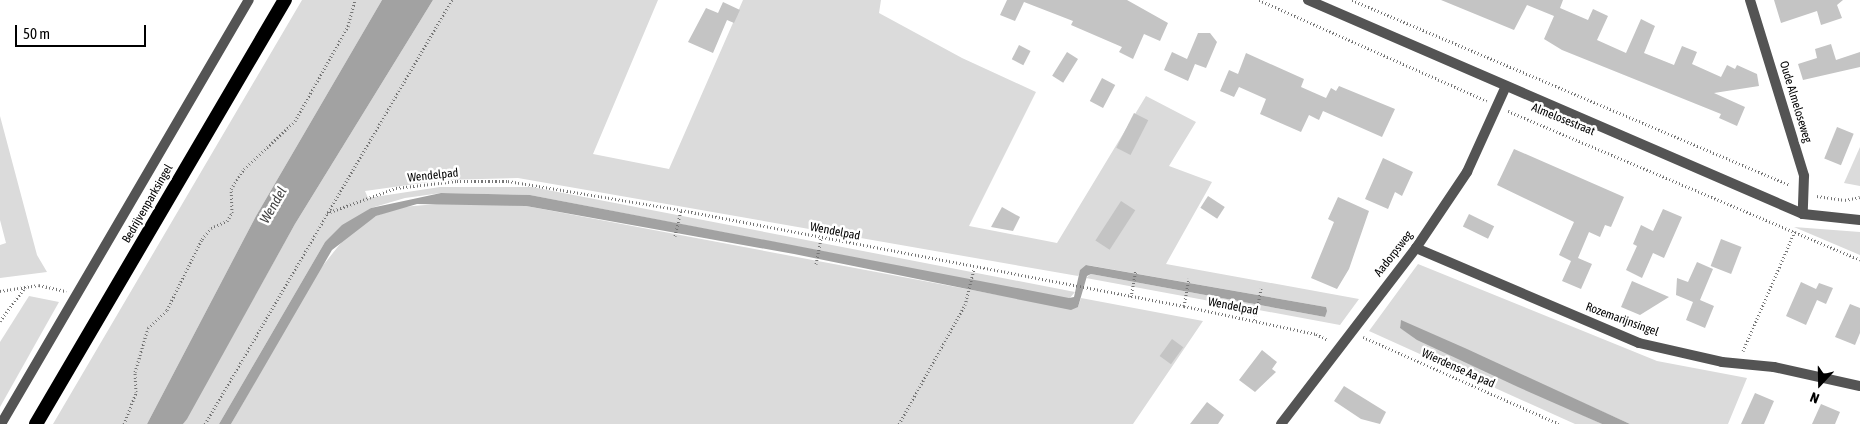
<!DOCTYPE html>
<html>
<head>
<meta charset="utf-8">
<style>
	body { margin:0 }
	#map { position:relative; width:1860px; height:424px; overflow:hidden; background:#fff; font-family:"Asap Condensed",sans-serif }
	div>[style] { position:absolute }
	.green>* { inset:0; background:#dbdbdb }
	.water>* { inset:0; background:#a2a2a2 }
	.building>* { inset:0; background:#c4c4c4; transform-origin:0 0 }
	.path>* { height:3px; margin-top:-1.5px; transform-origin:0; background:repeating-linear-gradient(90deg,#767676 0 1px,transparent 0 3.5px) }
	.minor>* { height:10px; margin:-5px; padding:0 5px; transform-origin:5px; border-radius:5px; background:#545454 }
	.trunk>* { height:14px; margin:-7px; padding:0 7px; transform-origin:7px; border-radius:7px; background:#000 }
	span { translate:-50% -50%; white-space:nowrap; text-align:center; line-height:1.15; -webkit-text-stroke:5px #fff; paint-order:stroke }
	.street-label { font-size:12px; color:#000 }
	.water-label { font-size:14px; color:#434343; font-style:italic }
	.north { position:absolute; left:1795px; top:359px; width:50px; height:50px; -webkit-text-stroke:4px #fff; paint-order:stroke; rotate:201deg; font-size:14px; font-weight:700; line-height:20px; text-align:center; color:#000 }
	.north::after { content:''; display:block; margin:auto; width:18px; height:22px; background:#000; clip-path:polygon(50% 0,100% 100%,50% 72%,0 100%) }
	.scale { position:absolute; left:15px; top:25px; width:131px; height:22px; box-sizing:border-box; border:2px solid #000; border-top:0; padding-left:6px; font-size:15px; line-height:18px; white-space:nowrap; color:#000; -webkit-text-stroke:4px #fff; paint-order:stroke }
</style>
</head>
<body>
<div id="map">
	<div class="green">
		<i style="clip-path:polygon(302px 0,382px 0,256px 216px,147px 424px,53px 424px)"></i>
		<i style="clip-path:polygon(433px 0,658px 0,593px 154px,669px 169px,743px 0,881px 0,879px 13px,962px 58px,1036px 92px,969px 226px,1057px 243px,1146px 96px,1196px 122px,1169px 166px,1212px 182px,1166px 264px,1359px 299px,1340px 325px,1086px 278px,1091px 274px,1325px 317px,1326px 307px,1087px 265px,1078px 276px,518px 178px,444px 180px,365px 191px,368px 198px,440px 187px,532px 187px,1075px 292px,1069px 299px,530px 195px,441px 193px,405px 198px,371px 208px,325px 242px,219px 424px,183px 424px,295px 224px)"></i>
		<i style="clip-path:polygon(0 116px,37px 255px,47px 272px,0 278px,0 245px,6px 243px,0 220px)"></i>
		<i style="clip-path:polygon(1860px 147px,1860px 186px,1844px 183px)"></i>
		<i style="clip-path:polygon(460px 202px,526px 206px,993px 294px,1078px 307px,1081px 298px,1203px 321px,1133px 424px,231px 424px,317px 273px,348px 234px,376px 216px,402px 207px)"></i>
		<i style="clip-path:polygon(1794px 227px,1860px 232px,1860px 255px)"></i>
		<i style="clip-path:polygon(1418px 264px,1657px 361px,1747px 378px,1728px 424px,1630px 424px,1401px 321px,1400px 328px,1418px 338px,1602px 424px,1575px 424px,1369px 331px)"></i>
		<i style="clip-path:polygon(29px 296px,59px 302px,0 407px,0 342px)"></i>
	</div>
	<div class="water">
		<i style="clip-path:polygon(382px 0,433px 0,295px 224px,187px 419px,183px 424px,147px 424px,256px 216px)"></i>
		<i style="clip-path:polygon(441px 193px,530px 195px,1069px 298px,1074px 297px,1080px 270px,1086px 265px,1326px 307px,1327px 311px,1325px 317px,1091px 274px,1087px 276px,1078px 307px,1071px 310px,794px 254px,526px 206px,417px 204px,376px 216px,332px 250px,231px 424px,219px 424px,325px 242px,342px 225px,371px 208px)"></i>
		<i style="clip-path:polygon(1401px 320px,1467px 349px,1630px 424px,1602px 424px,1518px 387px,1417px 340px,1400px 328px)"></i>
	</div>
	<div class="building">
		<i style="clip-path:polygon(1007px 0,1127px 0,1168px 23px,1160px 41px,1144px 34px,1133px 59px,1119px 52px,1122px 47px,1071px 25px,1073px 21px,1024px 2px,1015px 21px,1000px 15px)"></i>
		<i style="clip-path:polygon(1441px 0,1563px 0,1560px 8px,1588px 20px,1593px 9px,1608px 16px,1597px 40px,1626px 53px,1641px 19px,1655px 26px,1644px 53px,1674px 65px,1682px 46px,1697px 52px,1692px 64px,1721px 77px,1727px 65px,1735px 69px,1737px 65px,1757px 74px,1759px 86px,1714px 93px,1745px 107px,1737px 126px,1719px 118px,1721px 114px,1562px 50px,1544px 39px,1554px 16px,1527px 5px,1514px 30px)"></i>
		<i style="clip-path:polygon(1774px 0,1843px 0,1837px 5px,1842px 18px,1821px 25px,1817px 11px,1781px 23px)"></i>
		<i style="clip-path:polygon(723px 2px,740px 10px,734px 23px,727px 20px,713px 53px,688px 42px,706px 8px,718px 13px)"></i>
		<i style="clip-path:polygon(1198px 33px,1210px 33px,1217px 42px,1206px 68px,1195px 64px,1188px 81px,1164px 70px,1172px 52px,1187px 59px)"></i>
		<i style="clip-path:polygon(1831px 44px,1836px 60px,1860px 52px,1860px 67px,1803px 80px,1798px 64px,1817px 58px,1815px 49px)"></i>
		<i style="left:1019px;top:45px;width:13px;height:16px;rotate:27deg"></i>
		<i style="left:1067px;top:52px;width:13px;height:28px;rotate:32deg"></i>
		<i style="clip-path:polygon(1246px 53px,1304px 79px,1301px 87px,1326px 98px,1331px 88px,1336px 91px,1339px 86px,1395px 109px,1382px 137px,1323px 111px,1319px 120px,1309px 115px,1301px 132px,1260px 114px,1266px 99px,1239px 87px,1234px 97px,1220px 91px,1229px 70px,1238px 74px)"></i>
		<i style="left:1102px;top:78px;width:15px;height:26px;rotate:28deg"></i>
		<i style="left:1134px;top:113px;width:16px;height:39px;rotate:27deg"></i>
		<i style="left:1837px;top:127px;width:18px;height:34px;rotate:22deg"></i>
		<i style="clip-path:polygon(1514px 149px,1624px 197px,1611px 227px,1605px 225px,1600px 237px,1589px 232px,1578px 258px,1592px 264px,1581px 289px,1562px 281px,1571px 261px,1559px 255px,1574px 222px,1497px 185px)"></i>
		<i style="clip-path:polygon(1383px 158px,1413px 172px,1402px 196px,1395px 192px,1388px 209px,1365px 199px)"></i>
		<i style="left:1208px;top:196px;width:20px;height:14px;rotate:33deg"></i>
		<i style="clip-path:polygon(1338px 197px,1369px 211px,1349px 269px,1337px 289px,1311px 278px,1334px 222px,1328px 219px)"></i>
		<i style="left:1121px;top:201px;width:17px;height:47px;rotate:33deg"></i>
		<i style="clip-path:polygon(1002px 207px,1020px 217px,1013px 231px,991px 227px)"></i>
		<i style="clip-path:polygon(1663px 209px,1682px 217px,1664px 258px,1653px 253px,1642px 278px,1626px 270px,1637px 246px,1633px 244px,1641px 225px,1653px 231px)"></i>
		<i style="left:1469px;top:214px;width:28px;height:14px;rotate:26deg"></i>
		<i style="left:1721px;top:239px;width:22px;height:29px;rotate:21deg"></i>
		<i style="clip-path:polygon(1697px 262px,1713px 269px,1700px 300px,1714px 306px,1705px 328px,1686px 320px,1693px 302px,1676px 295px,1677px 278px,1688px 282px)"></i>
		<i style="clip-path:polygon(1632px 281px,1669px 297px,1640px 315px,1621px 307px)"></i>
		<i style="clip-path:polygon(1801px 282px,1816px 289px,1819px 283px,1833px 288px,1826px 304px,1817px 300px,1806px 325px,1786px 316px)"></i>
		<i style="clip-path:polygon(1850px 304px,1860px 308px,1860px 333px,1855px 345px,1835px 337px)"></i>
		<i style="left:1172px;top:339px;width:14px;height:21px;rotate:36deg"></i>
		<i style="clip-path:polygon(1262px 350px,1277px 362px,1272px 369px,1276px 372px,1255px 392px,1239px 380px)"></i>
		<i style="clip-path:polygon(1344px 386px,1386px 412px,1380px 424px,1361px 419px,1334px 401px)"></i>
		<i style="clip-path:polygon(1755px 393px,1774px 401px,1764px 424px,1741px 424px)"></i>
		<i style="clip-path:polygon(1207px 402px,1224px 415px,1218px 424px,1190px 424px)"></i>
		<i style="clip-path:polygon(1821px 404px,1840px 412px,1835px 424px,1812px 424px)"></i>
	</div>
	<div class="path">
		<i style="left:1259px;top:0;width:249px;rotate:23.9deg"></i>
		<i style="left:1352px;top:0;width:475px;rotate:22.9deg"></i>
		<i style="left:1508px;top:111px;width:382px;rotate:22.9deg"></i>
		<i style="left:1817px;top:196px;width:28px;rotate:8deg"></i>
		<i style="left:1845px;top:200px;width:15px;rotate:-11deg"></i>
		<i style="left:327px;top:213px;width:73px;rotate:-19.9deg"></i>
		<i style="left:396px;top:188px;width:61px;rotate:-6.5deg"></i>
		<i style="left:457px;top:181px;width:51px"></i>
		<i style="left:508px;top:181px;width:175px;rotate:9.5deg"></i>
		<i style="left:681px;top:210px;width:512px;rotate:10.81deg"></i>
		<i style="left:1184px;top:306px;width:135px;rotate:12deg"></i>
		<i style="left:1316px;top:334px;width:13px;rotate:27deg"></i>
		<i style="left:675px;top:236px;width:27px;rotate:-77deg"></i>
		<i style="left:816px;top:264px;width:26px;rotate:-79deg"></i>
		<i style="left:0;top:291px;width:39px;rotate:-9deg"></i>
		<i style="left:39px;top:285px;width:28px;rotate:13deg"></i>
		<i style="left:1131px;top:297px;width:27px;rotate:-80deg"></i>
		<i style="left:1184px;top:306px;width:28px;rotate:-80deg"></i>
		<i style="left:1255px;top:320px;width:32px;rotate:-79deg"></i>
		<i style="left:0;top:321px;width:44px;rotate:-53.4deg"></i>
		<i style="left:1363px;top:337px;width:214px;rotate:23.9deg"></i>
		<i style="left:1743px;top:351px;width:131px;rotate:-66.6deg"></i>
		<i style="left:124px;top:424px;width:34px;rotate:-69deg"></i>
		<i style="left:136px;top:392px;width:20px;rotate:-93deg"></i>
		<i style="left:135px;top:372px;width:46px;rotate:-73.5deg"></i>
		<i style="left:148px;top:328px;width:26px;rotate:-43deg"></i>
		<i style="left:167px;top:310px;width:79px;rotate:-63.8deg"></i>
		<i style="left:202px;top:239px;width:14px;rotate:-51deg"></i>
		<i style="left:211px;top:228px;width:17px;rotate:-24deg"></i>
		<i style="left:227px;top:221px;width:9px;rotate:-58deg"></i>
		<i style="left:232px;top:213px;width:24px;rotate:-92deg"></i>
		<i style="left:231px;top:189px;width:24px;rotate:-57deg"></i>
		<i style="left:244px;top:169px;width:70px;rotate:-43.3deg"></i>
		<i style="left:295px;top:121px;width:109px;rotate:-60.8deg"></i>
		<i style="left:348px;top:26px;width:27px;rotate:-75deg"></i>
		<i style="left:205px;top:424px;width:491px;rotate:-59.8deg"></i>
		<i style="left:899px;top:424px;width:136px;rotate:-61deg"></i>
		<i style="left:965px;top:305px;width:38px;rotate:-76deg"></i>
	</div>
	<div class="minor">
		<i style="left:1308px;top:0;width:539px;rotate:23.38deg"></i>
		<i style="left:1803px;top:214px;width:57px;rotate:6deg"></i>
		<i style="left:1750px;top:0;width:184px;rotate:72.9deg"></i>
		<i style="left:1804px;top:176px;width:38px;rotate:92deg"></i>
		<i style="left:1416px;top:248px;width:242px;rotate:23.1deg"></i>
		<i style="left:1639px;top:343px;width:85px;rotate:12.9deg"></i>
		<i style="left:1722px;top:362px;width:52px;rotate:5.5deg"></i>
		<i style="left:1774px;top:367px;width:88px;rotate:12.5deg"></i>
		<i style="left:1px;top:424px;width:491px;rotate:-59.7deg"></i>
		<i style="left:1281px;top:424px;width:222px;rotate:-52.5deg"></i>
		<i style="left:1416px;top:248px;width:92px;rotate:-56.1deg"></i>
		<i style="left:1467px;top:172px;width:94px;rotate:-65.6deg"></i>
	</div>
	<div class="trunk">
		<i style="left:36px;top:424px;width:492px;rotate:-59.6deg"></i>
	</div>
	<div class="street-label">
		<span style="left:1795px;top:102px;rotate:73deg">Oude Almeloseweg</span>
		<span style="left:1563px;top:120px;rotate:22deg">Almelosestraat</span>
		<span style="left:433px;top:176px;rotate:-6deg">Wendelpad</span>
		<span style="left:148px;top:204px;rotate:-60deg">Bedrijvenparksingel</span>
		<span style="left:835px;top:232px;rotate:11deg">Wendelpad</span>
		<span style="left:1394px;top:254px;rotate:-52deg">Aadorpsweg</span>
		<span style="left:1233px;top:307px;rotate:11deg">Wendelpad</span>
		<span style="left:1622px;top:320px;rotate:20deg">Rozemarijnsingel</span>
		<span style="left:1458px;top:369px;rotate:24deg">Wierdense Aa pad</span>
	</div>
	<div class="water-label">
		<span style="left:273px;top:205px;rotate:-60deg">Wendel</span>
	</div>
	<div class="north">N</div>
	<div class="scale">50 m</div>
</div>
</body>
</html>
